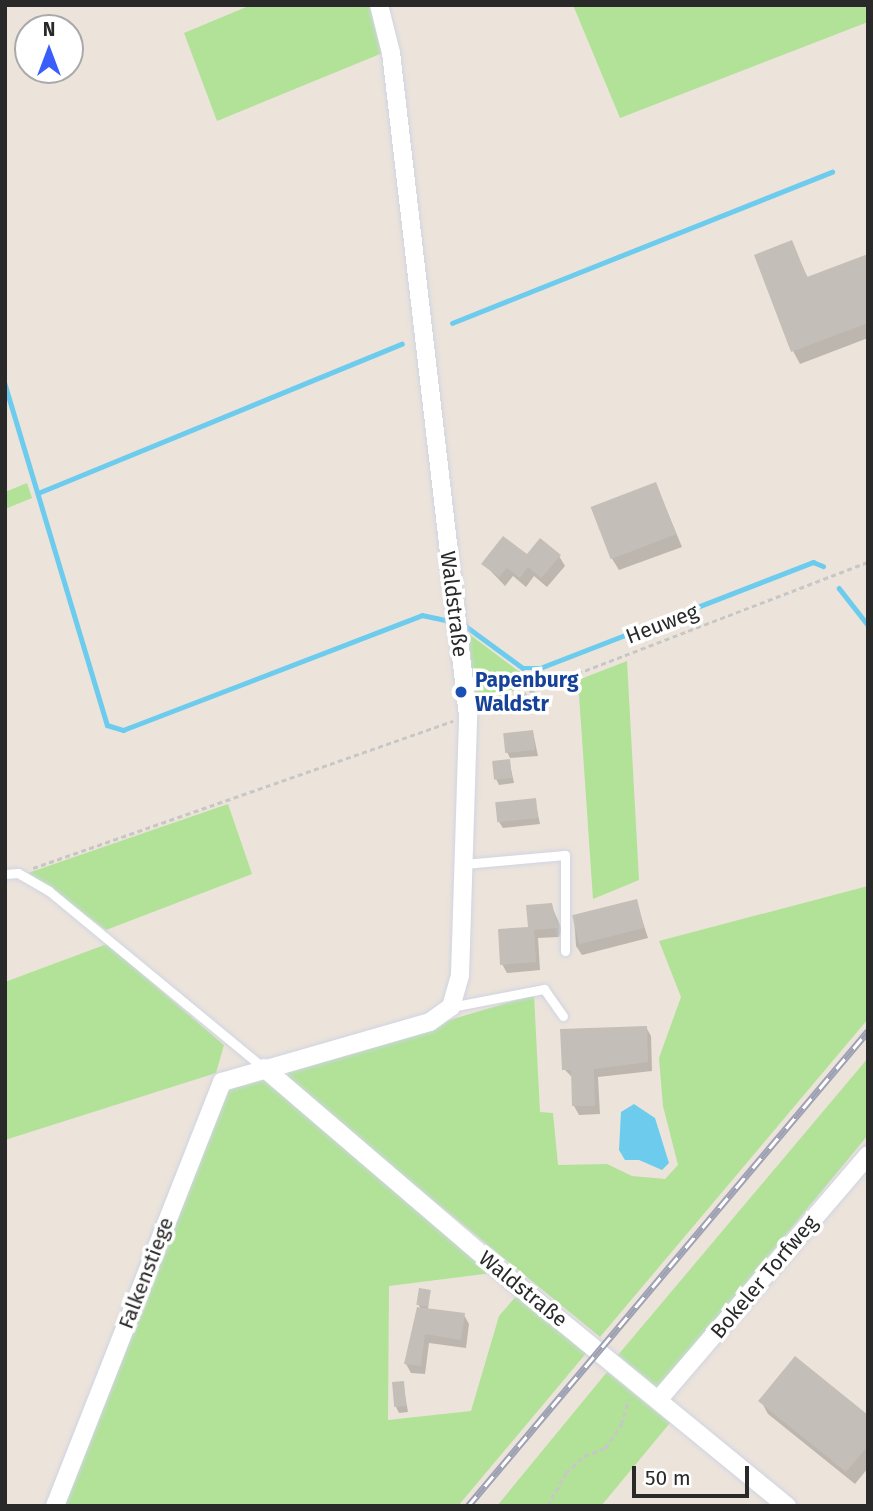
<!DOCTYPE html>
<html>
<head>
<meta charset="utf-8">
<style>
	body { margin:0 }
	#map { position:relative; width:873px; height:1511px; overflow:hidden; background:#ece4db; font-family:"Fira Sans",sans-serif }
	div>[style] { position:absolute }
	.green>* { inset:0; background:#b1e297 }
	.water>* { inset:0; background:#6dccee }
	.shadow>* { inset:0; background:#0003 }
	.stream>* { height:4.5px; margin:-2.25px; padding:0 2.25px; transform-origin:2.25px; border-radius:2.25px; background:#6dccee }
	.building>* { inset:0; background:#c4beb8; transform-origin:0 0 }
	.path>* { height:2.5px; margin-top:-1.25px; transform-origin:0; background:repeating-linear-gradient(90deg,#c7c7c7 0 5px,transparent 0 8.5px) }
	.roads { filter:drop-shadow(0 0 2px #d0d4e2) drop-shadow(0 0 2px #d0d4e2) }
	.service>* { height:9px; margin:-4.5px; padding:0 4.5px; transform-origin:4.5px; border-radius:4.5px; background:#fff }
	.minor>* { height:18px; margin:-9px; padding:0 9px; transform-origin:9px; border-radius:9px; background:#fff }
	.rail>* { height:7px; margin-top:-3.5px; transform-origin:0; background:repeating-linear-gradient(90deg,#fff 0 13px,#9ea1b4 0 26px); box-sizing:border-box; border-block:2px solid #9ea1b4 }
	.dots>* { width:19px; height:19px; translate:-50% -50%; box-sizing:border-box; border:4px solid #fff; border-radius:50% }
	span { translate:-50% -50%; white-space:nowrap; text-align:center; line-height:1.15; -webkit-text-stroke:7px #fff; paint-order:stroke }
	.street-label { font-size:21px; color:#292929 }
	.transit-label { font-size:21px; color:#164399; font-weight:700 }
	.left { translate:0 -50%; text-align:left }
	.frame { position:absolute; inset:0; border:7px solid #292929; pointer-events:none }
	.north { position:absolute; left:14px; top:14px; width:70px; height:70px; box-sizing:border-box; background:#fff; border:2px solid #a9a9a9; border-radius:50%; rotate:0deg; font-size:19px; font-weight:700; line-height:28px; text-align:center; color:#292929 }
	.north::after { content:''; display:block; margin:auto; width:24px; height:32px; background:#3a5ef9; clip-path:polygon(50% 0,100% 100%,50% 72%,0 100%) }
	.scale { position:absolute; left:632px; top:1466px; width:117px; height:32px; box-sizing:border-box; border:4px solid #292929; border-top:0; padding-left:9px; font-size:21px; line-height:24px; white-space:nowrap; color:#292929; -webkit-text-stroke:5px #fff; paint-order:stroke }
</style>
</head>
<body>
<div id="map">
	<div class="green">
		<i style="clip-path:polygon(251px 5px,372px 5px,385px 52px,217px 121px,184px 33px)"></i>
		<i style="clip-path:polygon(573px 5px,868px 5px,868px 22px,620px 118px)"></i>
		<i style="clip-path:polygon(27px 483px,32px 498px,5px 509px,5px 492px)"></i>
		<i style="clip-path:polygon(465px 631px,521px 673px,546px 679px,474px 705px)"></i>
		<i style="clip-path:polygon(627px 661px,639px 880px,593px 899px,578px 680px)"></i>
		<i style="clip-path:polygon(228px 804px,252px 874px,106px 930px,28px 873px)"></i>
		<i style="clip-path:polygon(868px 886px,868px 1019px,600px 1337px,288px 1081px,288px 1068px,534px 995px,540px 1112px,553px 1113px,558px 1165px,607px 1164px,632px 1176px,665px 1179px,678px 1165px,663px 1106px,659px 1058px,681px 997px,659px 941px)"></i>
		<i style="clip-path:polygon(107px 944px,224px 1045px,216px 1073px,5px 1140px,5px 982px)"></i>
		<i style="clip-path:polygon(868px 1058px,868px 1135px,659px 1389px,618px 1355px)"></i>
		<i style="clip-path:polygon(264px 1076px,492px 1273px,389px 1286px,388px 1420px,471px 1411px,499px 1316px,518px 1294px,588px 1351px,458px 1506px,62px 1506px,227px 1085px)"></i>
		<i style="clip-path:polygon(607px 1372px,670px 1423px,601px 1506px,497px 1506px)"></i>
	</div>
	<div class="water">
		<i style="clip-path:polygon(634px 1104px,655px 1118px,669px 1163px,662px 1170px,639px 1160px,625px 1160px,619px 1150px,621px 1112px)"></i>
	</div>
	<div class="shadow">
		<i style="clip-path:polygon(791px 243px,808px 278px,868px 255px,868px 338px,800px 364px,793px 351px)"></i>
		<i style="clip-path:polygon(656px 484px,682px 547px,619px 570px,611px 557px)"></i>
		<i style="clip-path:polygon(559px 556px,565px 566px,547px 587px,534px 576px,526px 587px,513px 576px,505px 586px,484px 564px)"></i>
		<i style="clip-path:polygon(533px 732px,538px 756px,510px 758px,507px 752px)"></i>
		<i style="clip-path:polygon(509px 760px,514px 783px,499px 785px,496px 779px)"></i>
		<i style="clip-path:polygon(535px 800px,540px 824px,503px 828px,499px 822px)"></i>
		<i style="clip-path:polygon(636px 901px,648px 938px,582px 955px,576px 946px,574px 917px)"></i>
		<i style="clip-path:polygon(551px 905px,562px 929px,559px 937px,538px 938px,540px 970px,507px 973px,502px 964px)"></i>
		<i style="clip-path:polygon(646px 1027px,651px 1036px,652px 1071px,598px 1077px,600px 1114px,579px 1115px,574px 1106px,573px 1078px,564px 1069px)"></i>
		<i style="clip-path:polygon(429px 1292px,428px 1310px,464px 1315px,469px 1324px,466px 1348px,429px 1343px,425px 1374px,411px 1373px,406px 1364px,421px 1309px,418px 1304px)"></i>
		<i style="clip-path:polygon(403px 1383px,408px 1412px,399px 1413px,396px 1407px)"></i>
		<i style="clip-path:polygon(761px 1401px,868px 1418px,868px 1468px,855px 1484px,768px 1414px)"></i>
	</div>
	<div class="stream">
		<i style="left:452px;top:323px;width:409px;rotate:-21.7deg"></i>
		<i style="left:5px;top:384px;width:356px;rotate:73.3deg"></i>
		<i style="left:107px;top:725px;width:17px;rotate:17deg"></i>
		<i style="left:123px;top:730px;width:320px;rotate:-21deg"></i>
		<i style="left:422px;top:615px;width:33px;rotate:12deg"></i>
		<i style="left:38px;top:493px;width:393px;rotate:-22.3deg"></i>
		<i style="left:839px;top:588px;width:47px;rotate:51.9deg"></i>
		<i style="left:463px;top:624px;width:74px;rotate:36.3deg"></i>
		<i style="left:523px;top:668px;width:17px"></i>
		<i style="left:540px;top:668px;width:293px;rotate:-21.2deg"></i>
		<i style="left:813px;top:562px;width:11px;rotate:22deg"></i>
	</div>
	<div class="building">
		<i style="clip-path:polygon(792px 240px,807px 277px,868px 254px,868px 323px,791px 352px,754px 255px)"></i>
		<i style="left:656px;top:482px;width:56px;height:70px;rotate:69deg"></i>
		<i style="clip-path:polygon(503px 536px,527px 554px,540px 538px,561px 555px,541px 578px,528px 567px,520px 578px,507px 568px,499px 577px,481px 564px)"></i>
		<i style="left:533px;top:730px;width:20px;height:30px;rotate:84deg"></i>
		<i style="left:510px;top:759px;width:19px;height:18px;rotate:84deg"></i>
		<i style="left:536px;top:798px;width:20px;height:41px;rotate:84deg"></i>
		<i style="left:637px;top:899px;width:30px;height:67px;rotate:76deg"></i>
		<i style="clip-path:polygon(552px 903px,558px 928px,534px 930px,536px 962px,500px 965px,498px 929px,528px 927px,526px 905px)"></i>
		<i style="clip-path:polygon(647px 1026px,648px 1062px,594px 1069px,595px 1106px,572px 1106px,571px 1070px,562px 1070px,560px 1029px)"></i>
		<i style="left:419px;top:1288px;width:12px;height:17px;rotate:9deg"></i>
		<i style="clip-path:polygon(417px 1307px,465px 1313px,461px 1340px,425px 1334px,421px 1366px,404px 1364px)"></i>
		<i style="clip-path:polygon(795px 1356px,868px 1415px,868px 1446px,846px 1472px,758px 1401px)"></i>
		<i style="left:404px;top:1381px;width:25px;height:12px;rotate:85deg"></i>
	</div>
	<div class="path">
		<i style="left:482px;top:710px;width:413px;rotate:-21deg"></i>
		<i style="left:33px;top:868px;width:445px;rotate:-19.3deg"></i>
		<i style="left:547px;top:1506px;width:38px;rotate:-60deg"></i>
		<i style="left:566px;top:1473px;width:25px;rotate:-43deg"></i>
		<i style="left:584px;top:1456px;width:22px;rotate:-21deg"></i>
		<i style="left:605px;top:1448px;width:28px;rotate:-55deg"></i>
		<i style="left:621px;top:1425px;width:27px;rotate:-73deg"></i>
	</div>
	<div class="roads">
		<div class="service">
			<i style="left:464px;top:864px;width:101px;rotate:-5.1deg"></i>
			<i style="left:565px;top:855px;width:96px;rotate:90deg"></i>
			<i style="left:5px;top:874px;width:13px;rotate:-4deg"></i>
			<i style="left:18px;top:873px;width:36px;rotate:30deg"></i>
			<i style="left:49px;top:891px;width:278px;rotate:39.5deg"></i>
			<i style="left:451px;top:1007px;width:95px;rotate:-11deg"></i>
			<i style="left:544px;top:989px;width:33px;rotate:55deg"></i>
		</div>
		<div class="minor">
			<i style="left:264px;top:1068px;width:335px;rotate:40.6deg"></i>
			<i style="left:518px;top:1286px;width:348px;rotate:39.3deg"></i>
			<i style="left:659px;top:1399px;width:321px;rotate:-49.4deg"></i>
			<i style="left:55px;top:1506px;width:456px;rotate:-68.5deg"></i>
			<i style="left:222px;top:1082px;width:216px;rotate:-16.1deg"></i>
			<i style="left:430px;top:1022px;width:26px;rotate:-36deg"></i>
			<i style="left:451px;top:1007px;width:33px;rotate:-74deg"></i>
			<i style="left:460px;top:975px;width:259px;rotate:-88.2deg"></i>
			<i style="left:468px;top:716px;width:667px;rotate:-96.62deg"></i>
			<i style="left:391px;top:53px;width:49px;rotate:-104deg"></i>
		</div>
	</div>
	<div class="rail">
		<i style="left:468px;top:1506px;width:621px;rotate:-49.9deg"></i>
	</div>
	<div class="dots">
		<i style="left:461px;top:692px;background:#1a4fb4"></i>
	</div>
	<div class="street-label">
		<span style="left:454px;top:604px;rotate:83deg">Waldstraße</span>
		<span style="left:662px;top:624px;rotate:-21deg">Heuweg</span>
		<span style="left:146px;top:1273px;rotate:-69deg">Falkenstiege</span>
		<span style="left:764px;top:1277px;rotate:-50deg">Bokeler Torfweg</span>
		<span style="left:523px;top:1289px;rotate:39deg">Waldstraße</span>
	</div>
	<div class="transit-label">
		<span class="left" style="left:475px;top:692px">Papenburg<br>Waldstr</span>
	</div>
	<div class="frame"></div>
	<div class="north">N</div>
	<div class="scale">50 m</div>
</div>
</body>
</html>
